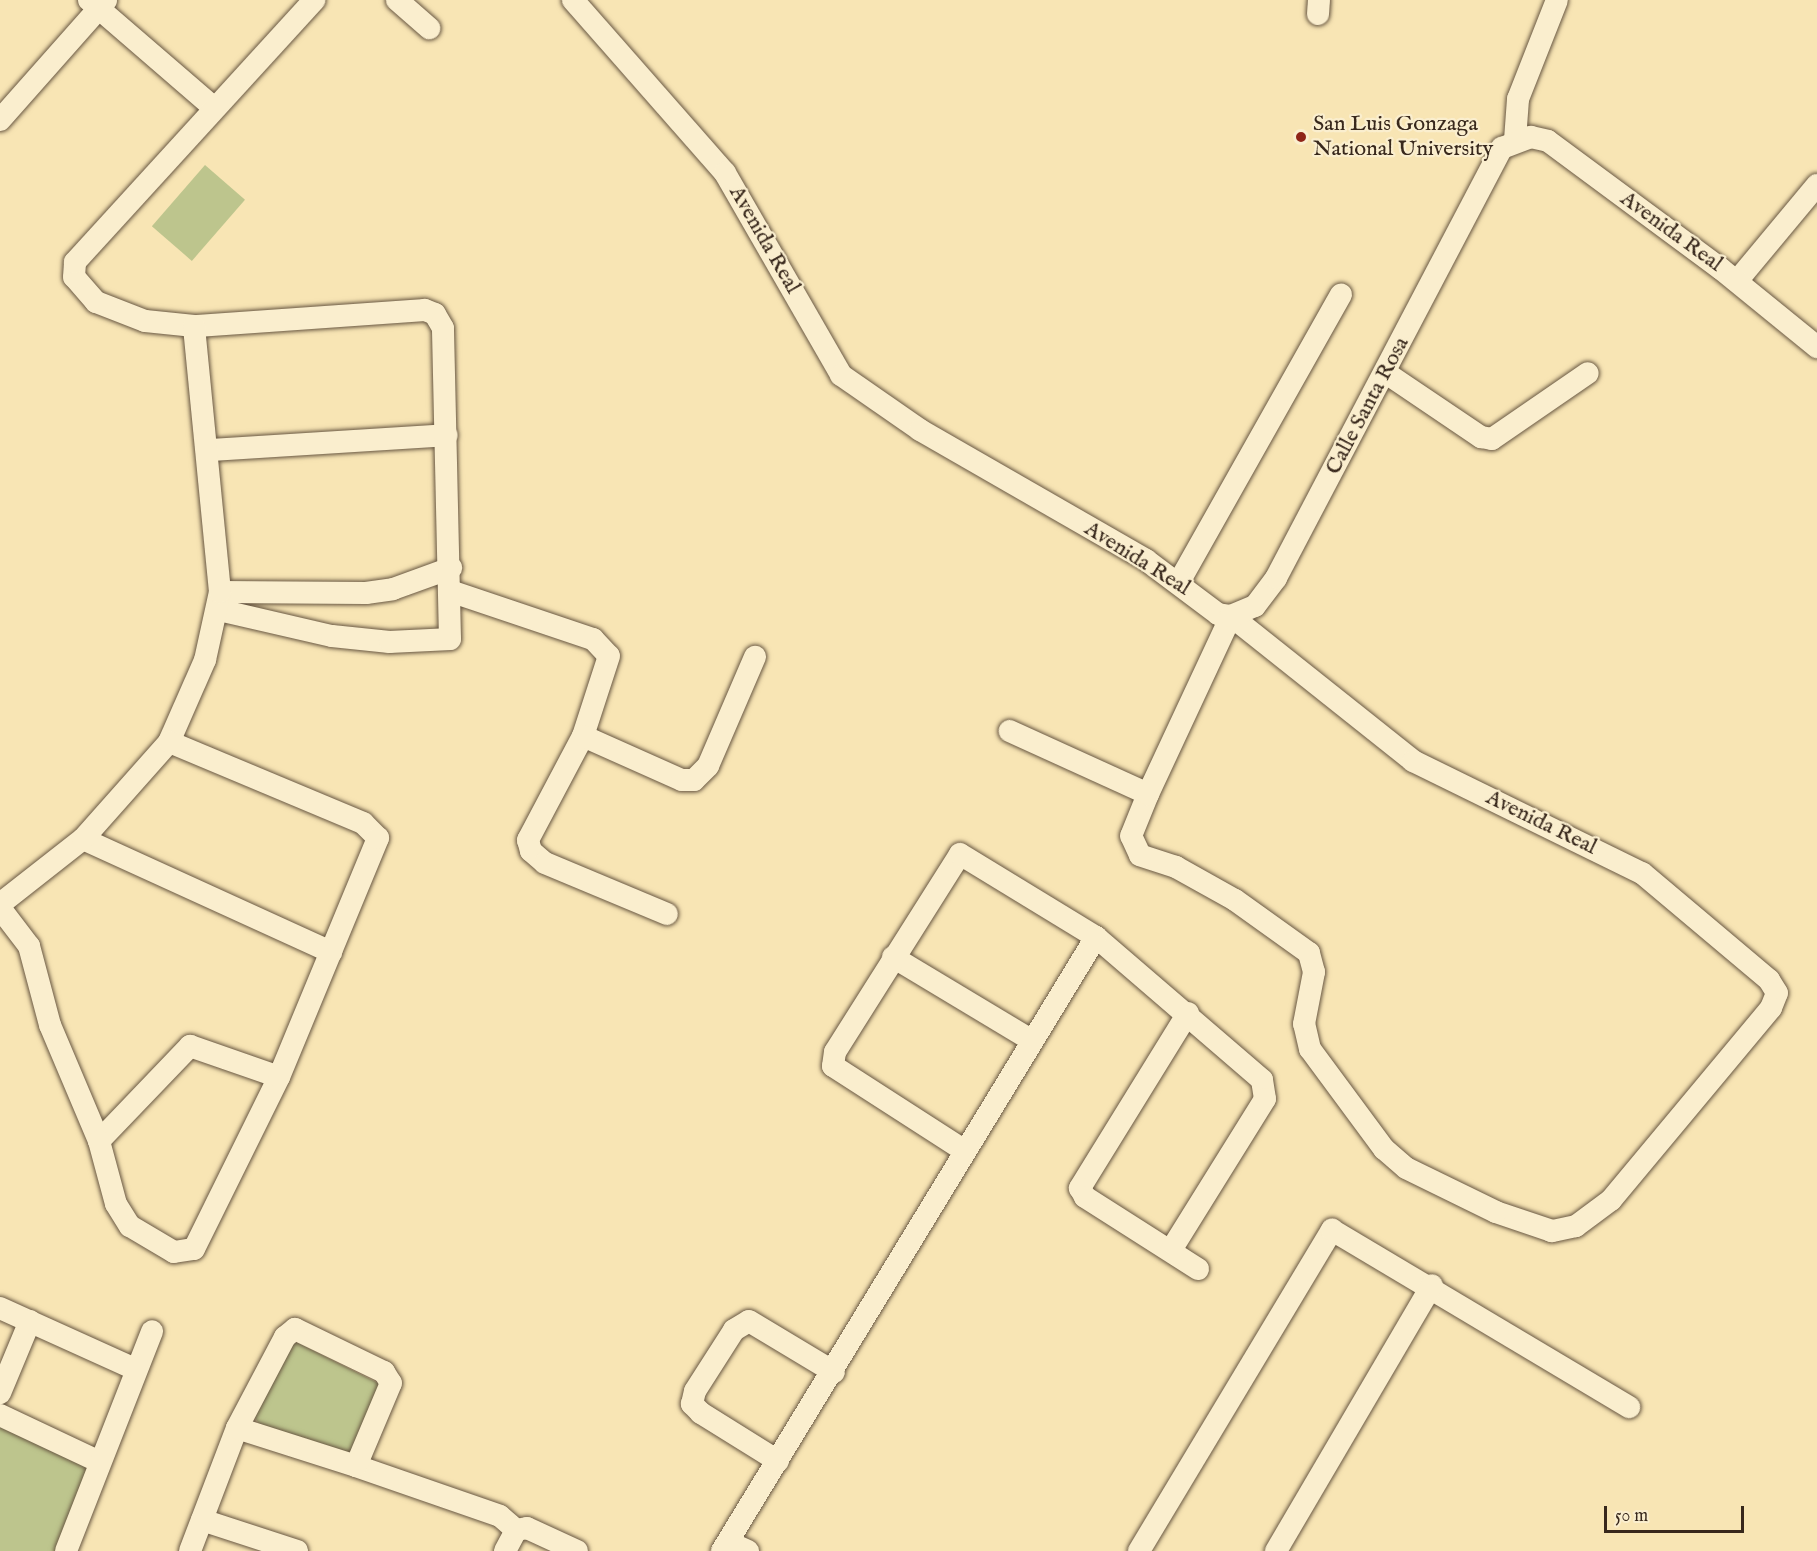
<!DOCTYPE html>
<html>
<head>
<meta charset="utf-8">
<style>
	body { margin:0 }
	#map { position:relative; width:1817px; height:1551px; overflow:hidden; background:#f8e5b4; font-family:"IM FELL English",serif }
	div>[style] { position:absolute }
	.green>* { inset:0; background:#bdc58d; transform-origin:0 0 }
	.roads { filter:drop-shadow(0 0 2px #685742) drop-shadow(0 0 2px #685742) }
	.minor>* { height:22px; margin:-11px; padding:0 11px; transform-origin:11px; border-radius:11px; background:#faeece }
	.dots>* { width:16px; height:16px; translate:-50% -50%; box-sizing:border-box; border:3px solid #faeece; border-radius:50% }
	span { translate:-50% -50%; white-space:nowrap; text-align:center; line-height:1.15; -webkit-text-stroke:4.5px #faeece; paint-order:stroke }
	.poi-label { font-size:22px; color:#38281c }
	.left { translate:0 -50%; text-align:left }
	.street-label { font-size:22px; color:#38281c }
	.scale { position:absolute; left:1604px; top:1506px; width:140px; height:27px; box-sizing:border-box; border:3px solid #38281c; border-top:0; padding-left:8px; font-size:18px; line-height:21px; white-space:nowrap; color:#38281c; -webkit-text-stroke:4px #faeece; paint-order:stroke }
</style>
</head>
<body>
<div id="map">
	<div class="green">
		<i style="left:205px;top:165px;width:53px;height:81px;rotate:41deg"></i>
		<i style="clip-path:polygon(292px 1340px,382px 1385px,353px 1456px,260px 1425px,255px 1418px,255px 1408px)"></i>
		<i style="clip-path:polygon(0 1424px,91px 1466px,59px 1551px,0 1551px)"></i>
	</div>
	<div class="roads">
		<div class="minor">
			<i style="left:89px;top:0;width:164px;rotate:40.8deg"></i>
			<i style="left:397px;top:0;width:43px;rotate:41.2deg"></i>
			<i style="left:573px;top:0;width:230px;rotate:48.7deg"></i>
			<i style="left:725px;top:173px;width:233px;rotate:60.1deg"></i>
			<i style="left:841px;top:375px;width:96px;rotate:34.8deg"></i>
			<i style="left:920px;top:430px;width:261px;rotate:29.9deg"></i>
			<i style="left:1146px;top:560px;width:90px;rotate:36.9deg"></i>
			<i style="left:1218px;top:614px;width:13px;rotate:9deg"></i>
			<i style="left:1231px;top:616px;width:233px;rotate:38.5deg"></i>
			<i style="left:1413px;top:761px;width:255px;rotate:26.1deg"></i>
			<i style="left:1642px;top:873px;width:166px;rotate:40.1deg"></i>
			<i style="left:1769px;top:980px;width:15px;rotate:58deg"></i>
			<i style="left:1777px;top:993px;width:16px;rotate:112deg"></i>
			<i style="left:1771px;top:1008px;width:250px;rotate:129.8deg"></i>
			<i style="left:1611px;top:1200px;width:44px;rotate:143.4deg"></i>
			<i style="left:1576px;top:1226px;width:25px;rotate:168deg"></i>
			<i style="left:1552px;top:1231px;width:59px;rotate:-161.3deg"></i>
			<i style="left:1496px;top:1212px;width:100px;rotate:-153.9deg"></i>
			<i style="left:1406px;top:1168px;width:29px;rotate:-139deg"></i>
			<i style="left:1384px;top:1149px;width:124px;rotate:-126.5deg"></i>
			<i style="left:1310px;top:1049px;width:26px;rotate:-103deg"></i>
			<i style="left:1304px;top:1024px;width:53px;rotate:-79.1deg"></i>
			<i style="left:1314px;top:972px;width:20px;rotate:-105deg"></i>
			<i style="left:1309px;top:953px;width:91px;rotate:-144.4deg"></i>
			<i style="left:1235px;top:900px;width:68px;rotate:-150.8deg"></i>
			<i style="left:1176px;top:867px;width:38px;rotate:-162deg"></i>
			<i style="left:1140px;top:855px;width:21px;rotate:-115deg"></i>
			<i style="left:1131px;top:836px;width:45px;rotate:-68deg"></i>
			<i style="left:1148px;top:794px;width:152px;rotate:-155.5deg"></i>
			<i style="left:1318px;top:14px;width:14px;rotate:-86deg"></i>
			<i style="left:0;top:120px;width:160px;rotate:-48.5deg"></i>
			<i style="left:1515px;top:140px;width:41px;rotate:-85.8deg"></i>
			<i style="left:1518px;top:99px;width:106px;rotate:-68.5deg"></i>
			<i style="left:1737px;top:281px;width:125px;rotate:-50.2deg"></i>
			<i style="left:1386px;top:373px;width:115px;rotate:34deg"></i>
			<i style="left:1481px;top:437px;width:11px;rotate:10deg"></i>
			<i style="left:1492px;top:439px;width:116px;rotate:-34.5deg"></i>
			<i style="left:210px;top:450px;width:237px;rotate:-3.6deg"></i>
			<i style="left:1179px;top:582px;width:330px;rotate:-60.6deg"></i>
			<i style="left:220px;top:592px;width:146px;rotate:0.4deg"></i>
			<i style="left:366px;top:593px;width:27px;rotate:-8deg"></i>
			<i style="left:393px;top:589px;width:62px;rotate:-19.9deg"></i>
			<i style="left:453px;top:592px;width:148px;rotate:18.6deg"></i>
			<i style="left:593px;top:639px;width:23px;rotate:47deg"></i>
			<i style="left:609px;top:656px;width:84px;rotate:108deg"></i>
			<i style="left:583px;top:736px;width:118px;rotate:117.9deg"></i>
			<i style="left:528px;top:840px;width:11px;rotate:75deg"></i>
			<i style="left:531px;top:851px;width:18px;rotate:41deg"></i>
			<i style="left:545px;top:863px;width:132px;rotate:22.7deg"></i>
			<i style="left:219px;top:610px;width:116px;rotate:13deg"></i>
			<i style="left:332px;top:636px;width:58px;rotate:5.9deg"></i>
			<i style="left:390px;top:642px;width:60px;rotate:-2.9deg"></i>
			<i style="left:450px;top:639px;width:311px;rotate:-91.3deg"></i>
			<i style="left:443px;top:328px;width:16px;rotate:-120deg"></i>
			<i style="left:435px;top:314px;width:11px;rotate:-158deg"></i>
			<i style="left:425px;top:310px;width:232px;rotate:176deg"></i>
			<i style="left:194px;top:326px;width:49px;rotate:-174.2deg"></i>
			<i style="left:145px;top:321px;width:53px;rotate:-158.8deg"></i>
			<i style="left:96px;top:302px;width:33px;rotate:-131deg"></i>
			<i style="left:74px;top:277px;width:15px;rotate:-86deg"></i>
			<i style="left:75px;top:262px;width:355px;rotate:-47.6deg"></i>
			<i style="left:583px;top:736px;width:108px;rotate:24deg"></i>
			<i style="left:682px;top:780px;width:12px"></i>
			<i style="left:694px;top:780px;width:20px;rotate:-45deg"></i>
			<i style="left:708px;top:766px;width:119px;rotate:-66.7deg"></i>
			<i style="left:1148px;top:794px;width:196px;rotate:-65deg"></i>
			<i style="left:1231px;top:616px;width:26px;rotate:-23deg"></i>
			<i style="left:1255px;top:606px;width:35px;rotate:-53deg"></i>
			<i style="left:1276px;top:578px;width:486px;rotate:-62.3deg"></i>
			<i style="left:1502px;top:148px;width:31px;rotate:-21deg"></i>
			<i style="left:1531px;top:137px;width:17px;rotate:13deg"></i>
			<i style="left:1548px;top:141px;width:215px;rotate:36.5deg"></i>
			<i style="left:1721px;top:269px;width:124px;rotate:39.1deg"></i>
			<i style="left:83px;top:839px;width:273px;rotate:24.5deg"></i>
			<i style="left:0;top:904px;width:105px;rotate:-38.1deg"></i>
			<i style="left:83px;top:839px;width:130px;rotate:-48.4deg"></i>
			<i style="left:169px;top:742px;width:90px;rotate:-66.3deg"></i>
			<i style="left:205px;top:660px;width:70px;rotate:-77.6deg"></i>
			<i style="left:220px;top:592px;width:267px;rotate:-95.6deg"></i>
			<i style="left:0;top:908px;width:48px;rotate:52.7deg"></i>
			<i style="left:29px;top:946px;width:82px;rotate:75.1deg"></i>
			<i style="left:50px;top:1025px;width:126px;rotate:67.1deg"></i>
			<i style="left:99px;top:1141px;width:132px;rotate:-46.2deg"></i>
			<i style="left:190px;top:1046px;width:94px;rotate:19.2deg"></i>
			<i style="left:893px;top:957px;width:161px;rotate:31deg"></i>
			<i style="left:1188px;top:1013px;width:206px;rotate:121.7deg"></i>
			<i style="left:1080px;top:1188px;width:10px;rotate:61deg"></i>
			<i style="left:1085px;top:1197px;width:134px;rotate:32.5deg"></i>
			<i style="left:99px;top:1141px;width:65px;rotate:74.9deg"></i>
			<i style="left:116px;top:1204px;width:26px;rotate:58deg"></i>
			<i style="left:130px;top:1226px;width:51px;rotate:30.6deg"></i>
			<i style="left:174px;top:1252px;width:20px;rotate:-9deg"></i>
			<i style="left:194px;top:1249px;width:192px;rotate:-63.7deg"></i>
			<i style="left:279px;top:1077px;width:259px;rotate:-67.5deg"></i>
			<i style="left:378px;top:838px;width:21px;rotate:-135deg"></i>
			<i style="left:363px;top:823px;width:210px;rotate:-157.3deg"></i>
			<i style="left:965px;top:1151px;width:157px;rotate:-147.2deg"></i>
			<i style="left:833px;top:1066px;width:14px;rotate:-82deg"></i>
			<i style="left:835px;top:1052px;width:234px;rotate:-57.7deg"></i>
			<i style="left:960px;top:854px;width:159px;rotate:31.4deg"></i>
			<i style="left:1096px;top:937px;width:219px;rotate:40.7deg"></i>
			<i style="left:1262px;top:1080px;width:19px;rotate:81deg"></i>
			<i style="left:1265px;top:1099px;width:178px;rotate:121.9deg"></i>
			<i style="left:0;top:1308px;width:148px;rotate:24.3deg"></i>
			<i style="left:0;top:1393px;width:78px;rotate:-67.4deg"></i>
			<i style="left:0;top:1415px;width:110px;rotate:25.2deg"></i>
			<i style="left:778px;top:1461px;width:91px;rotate:-148.1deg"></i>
			<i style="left:701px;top:1413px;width:13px;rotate:-135deg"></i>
			<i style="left:692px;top:1404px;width:13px;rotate:-77deg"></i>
			<i style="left:695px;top:1391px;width:72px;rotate:-57.4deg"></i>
			<i style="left:734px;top:1330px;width:17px;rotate:-31deg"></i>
			<i style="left:749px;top:1321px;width:99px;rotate:31deg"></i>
			<i style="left:356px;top:1466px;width:152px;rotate:19.1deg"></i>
			<i style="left:500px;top:1516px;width:21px;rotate:41deg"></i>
			<i style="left:202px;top:1520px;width:100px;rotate:18.1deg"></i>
			<i style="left:728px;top:1542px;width:22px;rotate:24deg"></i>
			<i style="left:66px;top:1551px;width:236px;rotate:-68.6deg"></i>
			<i style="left:190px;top:1551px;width:132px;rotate:-69.1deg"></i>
			<i style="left:237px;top:1428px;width:103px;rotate:-62.2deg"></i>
			<i style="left:285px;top:1337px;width:13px;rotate:-39deg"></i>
			<i style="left:295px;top:1329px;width:99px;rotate:25.8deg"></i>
			<i style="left:384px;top:1372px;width:13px;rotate:58deg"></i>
			<i style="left:391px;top:1383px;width:90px;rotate:112.9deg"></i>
			<i style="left:356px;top:1466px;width:125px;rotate:-162.3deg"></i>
			<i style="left:505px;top:1551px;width:24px;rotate:-62deg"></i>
			<i style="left:516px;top:1530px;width:11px;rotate:-10deg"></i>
			<i style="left:527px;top:1528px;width:55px;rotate:24.7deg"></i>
			<i style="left:722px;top:1551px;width:719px;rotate:-58.65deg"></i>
			<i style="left:1139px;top:1551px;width:375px;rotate:-59deg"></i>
			<i style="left:1332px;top:1230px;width:346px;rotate:30.8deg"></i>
			<i style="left:1276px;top:1551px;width:308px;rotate:-59.6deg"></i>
		</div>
	</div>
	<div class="dots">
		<i style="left:1301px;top:137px;background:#8f2418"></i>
	</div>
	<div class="poi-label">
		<span class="left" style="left:1313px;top:137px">San Luis Gonzaga<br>National University</span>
	</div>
	<div class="street-label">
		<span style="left:1671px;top:232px;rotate:36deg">Avenida Real</span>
		<span style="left:764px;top:240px;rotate:60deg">Avenida Real</span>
		<span style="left:1368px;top:406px;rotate:-62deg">Calle Santa Rosa</span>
		<span style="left:1137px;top:559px;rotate:32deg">Avenida Real</span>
		<span style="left:1541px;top:823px;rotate:26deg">Avenida Real</span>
	</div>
	<div class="scale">50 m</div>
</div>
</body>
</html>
